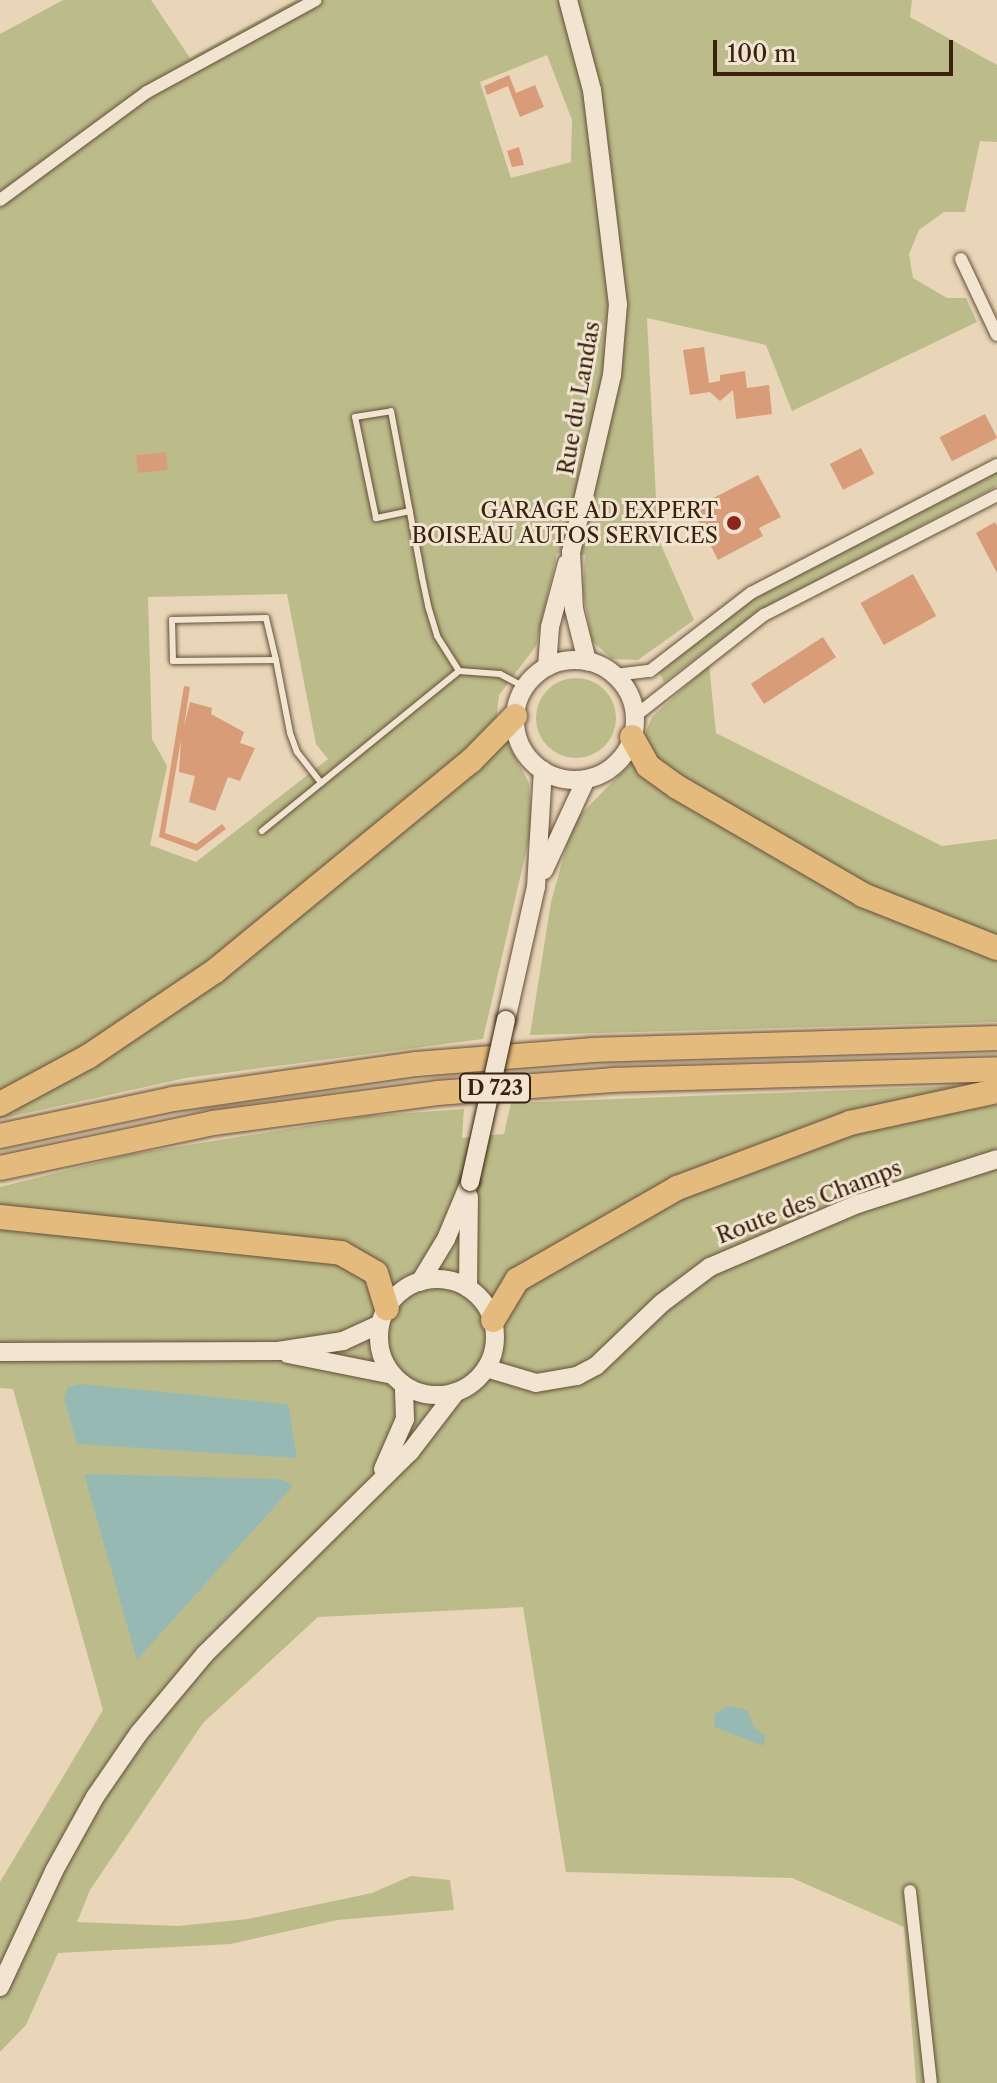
<!DOCTYPE html>
<html>
<head>
<meta charset="utf-8">
<style>
	body { margin:0 }
	#map { position:relative; width:997px; height:2083px; overflow:hidden; background:#e9d6b8; font-family:"Libre Caslon Text",serif }
	div>[style] { position:absolute }
	.green>* { inset:0; background:#bcbc8a }
	.round { border-radius:50% }
	.water>* { inset:0; background:#97b9b3 }
	.building>* { inset:0; background:#d99c79; transform-origin:0 0 }
	.roads { filter:drop-shadow(0 0 2px #664f39) drop-shadow(0 0 2px #664f39) }
	.lane>* { height:6px; margin:-3px; padding:0 3px; transform-origin:3px; border-radius:3px; background:#f1e4d1 }
	.street>* { height:12px; margin:-6px; padding:0 6px; transform-origin:6px; border-radius:6px; background:#f1e4d1 }
	.secondary>* { height:18px; margin:-9px; padding:0 9px; transform-origin:9px; border-radius:9px; background:#f1e4d1 }
	.secondary>.ring { margin:-9px; padding:0; box-sizing:content-box; background:none; border:18px solid #f1e4d1; border-radius:50% }
	.highway>* { height:24px; margin:-12px; padding:0 12px; transform-origin:12px; border-radius:12px; background:#e4bb7c }
	.bridges { filter:drop-shadow(0 0 2px #3a220f) drop-shadow(0 0 2px #3a220f) }
	.secondary-bridge>* { height:18px; margin:-9px; padding:0 9px; transform-origin:9px; border-radius:9px; background:#f1e4d1 }
	.dots>* { width:22px; height:22px; translate:-50% -50%; box-sizing:border-box; border:4px solid #f1e4d1; border-radius:50% }
	span { translate:-50% -50%; white-space:nowrap; text-align:center; line-height:1.15; -webkit-text-stroke:6px #f1e4d1; paint-order:stroke }
	.shield-label span { padding:2px 6px; background:#f1e4d1; border:2px solid; border-radius:6px; -webkit-text-stroke-width:0 }
	.shield-label { font-size:20px; color:#3a220f; font-weight:700 }
	.street-label { font-size:22px; color:#3a220f }
	.poi-label { font-size:22px; color:#3a220f }
	.right { translate:-100% -50%; text-align:right }
	.scale { position:absolute; left:713px; top:40px; width:240px; height:36px; box-sizing:border-box; border:4px solid #3a220f; border-top:0; padding-left:10px; font-size:24px; line-height:28px; white-space:nowrap; color:#3a220f; -webkit-text-stroke:6px #f1e4d1; paint-order:stroke }
</style>
</head>
<body>
<div id="map">
	<div class="green">
		<i style="clip-path:polygon(evenodd,63px 0,151px 0,190px 58px,296px 0,912px 0,910px 17px,997px 65px,997px 142px,980px 141px,965px 212px,944px 212px,919px 230px,909px 254px,913px 278px,947px 298px,966px 298px,977px 322px,792px 411px,766px 345px,647px 318px,658px 538px,694px 620px,638px 660px,612px 659px,592px 641px,583px 590px,585px 555px,557px 553px,536px 646px,499px 695px,496px 721px,529px 783px,532px 826px,483px 1039px,186px 1078px,0 1119px,0 34px,63px 0,547px 55px,572px 120px,571px 162px,511px 178px,480px 82px,547px 55px,63px 0,287px 594px,316px 744px,328px 759px,196px 862px,150px 845px,167px 766px,152px 739px,148px 597px,287px 594px)"></i>
		<i style="clip-path:polygon(997px 471px,997px 486px,759px 611px,664px 682px,659px 672px,749px 599px)"></i>
		<i style="clip-path:polygon(709px 665px,716px 733px,942px 846px,997px 839px,997px 1022px,530px 1035px,551px 902px,573px 822px,634px 760px,652px 717px)"></i>
		<i class="round" style="left:536px;top:678px;width:80px;height:80px"></i>
		<i style="clip-path:polygon(955px 1086px,958px 1110px,997px 1105px,997px 2083px,916px 2083px,904px 1927px,792px 1878px,566px 1872px,523px 1607px,318px 1617px,203px 1723px,90px 1890px,77px 1922px,178px 1926px,248px 1919px,372px 1893px,411px 1876px,450px 1880px,454px 1910px,337px 1920px,231px 1944px,58px 1953px,26px 2025px,0 2052px,0 1882px,103px 1710px,13px 1389px,0 1388px,0 1187px,127px 1155px,368px 1116px,464px 1109px,462px 1138px,504px 1134px,511px 1103px)"></i>
	</div>
	<div class="water">
		<i style="clip-path:polygon(80px 1384px,288px 1404px,297px 1458px,77px 1444px,64px 1398px,68px 1387px)"></i>
		<i style="clip-path:polygon(84px 1474px,281px 1479px,293px 1486px,137px 1660px)"></i>
		<i style="clip-path:polygon(728px 1706px,747px 1710px,755px 1729px,765px 1735px,764px 1746px,714px 1727px,715px 1714px)"></i>
	</div>
	<div class="building">
		<i style="clip-path:polygon(509px 75px,516px 93px,535px 85px,544px 107px,520px 117px,508px 86px,487px 95px,484px 86px)"></i>
		<i style="clip-path:polygon(519px 147px,524px 165px,512px 167px,507px 151px)"></i>
		<i style="clip-path:polygon(704px 347px,709px 383px,720px 381px,720px 375px,745px 371px,747px 388px,769px 385px,772px 414px,736px 419px,733px 390px,720px 401px,710px 392px,690px 395px,683px 350px)"></i>
		<i style="left:985px;top:414px;width:27px;height:51px;rotate:63deg"></i>
		<i style="left:861px;top:448px;width:29px;height:35px;rotate:63deg"></i>
		<i style="left:166px;top:452px;width:18px;height:30px;rotate:84deg"></i>
		<i style="clip-path:polygon(758px 475px,781px 517px,759px 528px,763px 536px,718px 560px,692px 509px)"></i>
		<i style="clip-path:polygon(995px 522px,997px 526px,997px 573px,976px 533px)"></i>
		<i style="left:913px;top:574px;width:48px;height:60px;rotate:61deg"></i>
		<i style="left:823px;top:637px;width:24px;height:86px;rotate:57deg"></i>
		<i style="clip-path:polygon(184px 686px,190px 687px,184px 726px,190px 702px,212px 708px,211px 714px,244px 732px,240px 743px,255px 748px,240px 781px,228px 777px,215px 811px,189px 802px,195px 776px,179px 772px,181px 740px,165px 833px,196px 844px,222px 824px,226px 829px,197px 851px,159px 837px)"></i>
	</div>
	<div class="roads">
		<div class="lane">
			<i style="left:410px;top:511px;width:35px;rotate:168deg"></i>
			<i style="left:376px;top:518px;width:103px;rotate:-101.7deg"></i>
			<i style="left:355px;top:417px;width:36px;rotate:-9deg"></i>
			<i style="left:391px;top:411px;width:169px;rotate:79.4deg"></i>
			<i style="left:422px;top:577px;width:30px;rotate:78deg"></i>
			<i style="left:428px;top:606px;width:31px;rotate:73deg"></i>
			<i style="left:437px;top:636px;width:41px;rotate:57.8deg"></i>
			<i style="left:276px;top:660px;width:103px;rotate:179.4deg"></i>
			<i style="left:173px;top:661px;width:41px;rotate:-91.4deg"></i>
			<i style="left:172px;top:620px;width:94px;rotate:-1.2deg"></i>
			<i style="left:266px;top:618px;width:43px;rotate:76.6deg"></i>
			<i style="left:276px;top:660px;width:74px;rotate:79.1deg"></i>
			<i style="left:290px;top:733px;width:20px;rotate:70deg"></i>
			<i style="left:297px;top:752px;width:39px;rotate:52deg"></i>
			<i style="left:262px;top:831px;width:254px;rotate:-39.1deg"></i>
			<i style="left:459px;top:671px;width:41px;rotate:4.2deg"></i>
			<i style="left:500px;top:674px;width:27px;rotate:28deg"></i>
		</div>
		<div class="street">
			<i style="left:0;top:200px;width:182px;rotate:-36.3deg"></i>
			<i style="left:147px;top:92px;width:192px;rotate:-28.6deg"></i>
			<i style="left:961px;top:259px;width:84px;rotate:64.7deg"></i>
			<i style="left:615px;top:675px;width:35px;rotate:-7deg"></i>
			<i style="left:650px;top:671px;width:128px;rotate:-37.7deg"></i>
			<i style="left:751px;top:593px;width:277px;rotate:-27.5deg"></i>
			<i style="left:635px;top:716px;width:164px;rotate:-38.1deg"></i>
			<i style="left:764px;top:615px;width:262px;rotate:-27.2deg"></i>
			<i style="left:910px;top:1891px;width:193px;rotate:83.8deg"></i>
		</div>
		<div class="secondary">
			<i style="left:568px;top:0;width:93px;rotate:75.1deg"></i>
			<i style="left:592px;top:90px;width:216px;rotate:83.1deg"></i>
			<i style="left:618px;top:304px;width:71px;rotate:94.8deg"></i>
			<i style="left:612px;top:375px;width:182px;rotate:103deg"></i>
			<i style="left:571px;top:552px;width:57px;rotate:87deg"></i>
			<i style="left:574px;top:609px;width:54px;rotate:76deg"></i>
			<i class="ring" style="left:515px;top:660px;width:102px;height:102px"></i>
			<i style="left:547px;top:667px;width:40px;rotate:-85.7deg"></i>
			<i style="left:550px;top:627px;width:66px;rotate:-75.1deg"></i>
			<i style="left:544px;top:870px;width:100px;rotate:-65.2deg"></i>
			<i style="left:506px;top:1020px;width:136px;rotate:-77.3deg"></i>
			<i style="left:536px;top:887px;width:117px;rotate:-86.6deg"></i>
			<i class="ring" style="left:379px;top:1279px;width:98px;height:98px"></i>
			<i style="left:420px;top:1282px;width:50px;rotate:-58.8deg"></i>
			<i style="left:446px;top:1239px;width:62px;rotate:-67.2deg"></i>
			<i style="left:468px;top:1288px;width:91px;rotate:-89.4deg"></i>
			<i style="left:0;top:1352px;width:278px;rotate:-0.2deg"></i>
			<i style="left:278px;top:1351px;width:66px;rotate:-8.7deg"></i>
			<i style="left:343px;top:1341px;width:41px;rotate:-24.7deg"></i>
			<i style="left:288px;top:1354px;width:107px;rotate:11.3deg"></i>
			<i style="left:486px;top:1368px;width:52px;rotate:16.7deg"></i>
			<i style="left:536px;top:1383px;width:42px;rotate:-9.7deg"></i>
			<i style="left:577px;top:1376px;width:21px;rotate:-28deg"></i>
			<i style="left:596px;top:1366px;width:91px;rotate:-43.7deg"></i>
			<i style="left:662px;top:1303px;width:60px;rotate:-36.9deg"></i>
			<i style="left:710px;top:1267px;width:161px;rotate:-23.1deg"></i>
			<i style="left:858px;top:1204px;width:146px;rotate:-17.9deg"></i>
			<i style="left:383px;top:1469px;width:55px;rotate:-66.3deg"></i>
			<i style="left:405px;top:1419px;width:34px;rotate:-92deg"></i>
			<i style="left:0;top:1987px;width:128px;rotate:-65deg"></i>
			<i style="left:54px;top:1871px;width:85px;rotate:-61deg"></i>
			<i style="left:95px;top:1797px;width:78px;rotate:-55.5deg"></i>
			<i style="left:139px;top:1733px;width:103px;rotate:-50.1deg"></i>
			<i style="left:205px;top:1654px;width:288px;rotate:-44.6deg"></i>
			<i style="left:410px;top:1452px;width:76px;rotate:-52.5deg"></i>
		</div>
		<div class="highway">
			<i style="left:632px;top:737px;width:33px;rotate:61deg"></i>
			<i style="left:648px;top:766px;width:36px;rotate:36deg"></i>
			<i style="left:677px;top:787px;width:215px;rotate:30.1deg"></i>
			<i style="left:863px;top:895px;width:144px;rotate:21.6deg"></i>
			<i style="left:0;top:1104px;width:101px;rotate:-28.3deg"></i>
			<i style="left:89px;top:1056px;width:152px;rotate:-34deg"></i>
			<i style="left:215px;top:971px;width:331px;rotate:-39.4deg"></i>
			<i style="left:471px;top:761px;width:63px;rotate:-45.6deg"></i>
			<i style="left:0;top:1136px;width:177px;rotate:-12.1deg"></i>
			<i style="left:173px;top:1099px;width:246px;rotate:-8.2deg"></i>
			<i style="left:416px;top:1064px;width:178px;rotate:-4.5deg"></i>
			<i style="left:593px;top:1050px;width:404px;rotate:-1.7deg"></i>
			<i style="left:0;top:1168px;width:218px;rotate:-11.9deg"></i>
			<i style="left:213px;top:1123px;width:226px;rotate:-7.6deg"></i>
			<i style="left:437px;top:1093px;width:176px;rotate:-4.2deg"></i>
			<i style="left:613px;top:1080px;width:384px;rotate:-1.6deg"></i>
			<i style="left:0;top:1217px;width:343px;rotate:6deg"></i>
			<i style="left:341px;top:1253px;width:40px;rotate:29.7deg"></i>
			<i style="left:376px;top:1273px;width:37px;rotate:73deg"></i>
			<i style="left:493px;top:1320px;width:47px;rotate:-59deg"></i>
			<i style="left:517px;top:1280px;width:185px;rotate:-29.9deg"></i>
			<i style="left:677px;top:1188px;width:185px;rotate:-20.6deg"></i>
			<i style="left:850px;top:1123px;width:150px;rotate:-12.3deg"></i>
		</div>
	</div>
	<div class="bridges">
		<div class="secondary-bridge">
			<i style="left:470px;top:1182px;width:166px;rotate:-77.5deg"></i>
		</div>
	</div>
	<div class="dots">
		<i style="left:734px;top:523px;background:#8f2418"></i>
	</div>
	<div class="shield-label">
		<span style="left:495px;top:1088px">D 723</span>
	</div>
	<div class="street-label">
		<span style="left:579px;top:398px;rotate:-80deg">Rue du Landas</span>
		<span style="left:809px;top:1202px;rotate:-21deg">Route des Champs</span>
	</div>
	<div class="poi-label">
		<span class="right" style="left:718px;top:523px">GARAGE AD EXPERT<br>BOISEAU AUTOS SERVICES</span>
	</div>
	<div class="scale">100 m</div>
</div>
</body>
</html>
